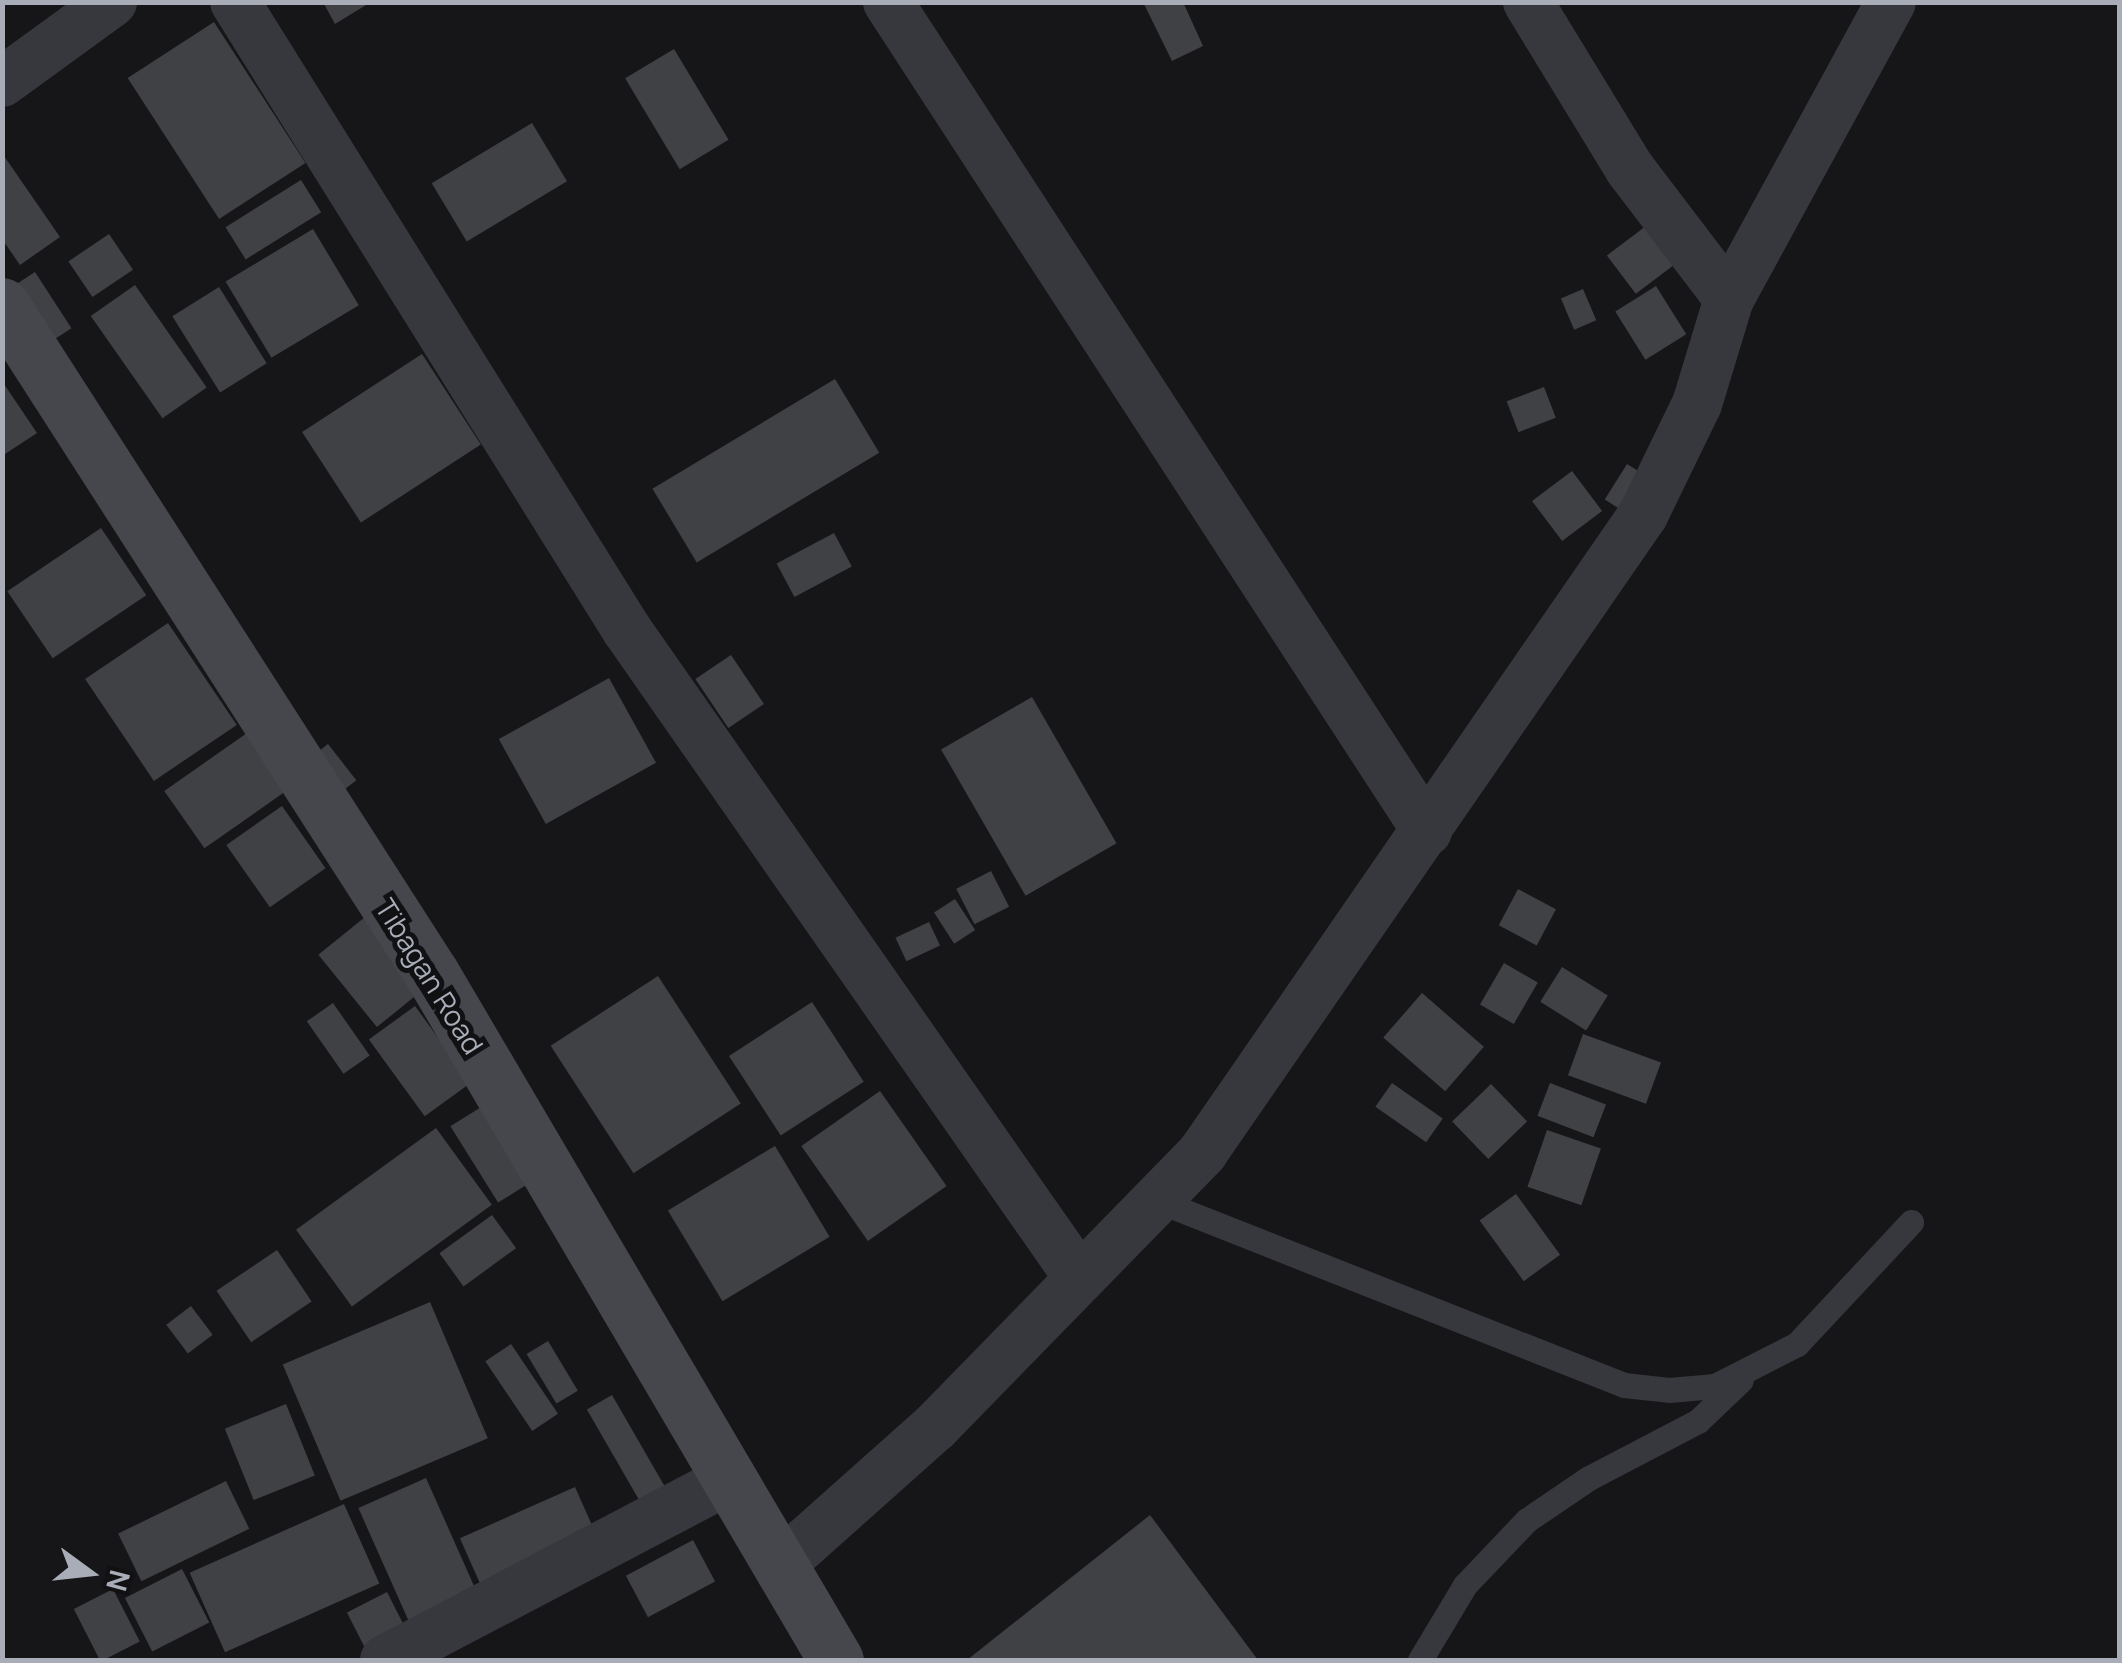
<!DOCTYPE html>
<html>
<head>
<meta charset="utf-8">
<style>
	body { margin:0 }
	#map { position:relative; width:2122px; height:1663px; overflow:hidden; background:#161618; font-family:Manrope,sans-serif }
	div>[style] { position:absolute }
	.building>* { inset:0; background:#404145; transform-origin:0 0 }
	.lane>* { height:25px; margin:-12.5px; padding:0 12.5px; transform-origin:12.5px; border-radius:12.5px; background:#37383d }
	.street>* { height:50px; margin:-25px; padding:0 25px; transform-origin:25px; border-radius:25px; background:#37383d }
	.secondary>* { height:55px; margin:-27.5px; padding:0 27.5px; transform-origin:27.5px; border-radius:27.5px; background:#45474d }
	span { translate:-50% -50%; white-space:nowrap; text-align:center; line-height:1.15; -webkit-text-stroke:10px #111113; paint-order:stroke }
	.street-label { font-size:28px; color:#a8adb8 }
	.frame { position:absolute; inset:0; border:5px solid #a8adb8; pointer-events:none }
	.north { position:absolute; left:40px; top:1523px; width:100px; height:100px; -webkit-text-stroke:8px #111113; paint-order:stroke; rotate:105deg; font-size:28px; font-weight:700; line-height:40px; text-align:center; color:#a8adb8 }
	.north::after { content:''; display:block; margin:auto; width:35px; height:45px; background:#a8adb8; clip-path:polygon(50% 0,100% 100%,50% 72%,0 100%) }
</style>
</head>
<body>
<div id="map">
	<div class="building">
		<i style="clip-path:polygon(323px 2px,371px 2px,335px 24px)"></i>
		<i style="clip-path:polygon(1143px 2px,1183px 2px,1203px 46px,1172px 61px)"></i>
		<i style="left:214px;top:22px;width:168px;height:103px;rotate:57deg"></i>
		<i style="left:674px;top:49px;width:106px;height:57px;rotate:59deg"></i>
		<i style="left:532px;top:123px;width:68px;height:117px;rotate:59deg"></i>
		<i style="clip-path:polygon(2px 153px,60px 237px,20px 265px,2px 239px)"></i>
		<i style="left:301px;top:180px;width:38px;height:89px;rotate:58deg"></i>
		<i style="left:1646px;top:226px;width:48px;height:49px;rotate:53deg"></i>
		<i style="left:313px;top:229px;width:89px;height:102px;rotate:59deg"></i>
		<i style="left:109px;top:234px;width:43px;height:49px;rotate:56deg"></i>
		<i style="left:35px;top:272px;width:67px;height:32px;rotate:57deg"></i>
		<i style="left:135px;top:285px;width:125px;height:54px;rotate:55deg"></i>
		<i style="left:1656px;top:286px;width:57px;height:48px;rotate:58deg"></i>
		<i style="left:219px;top:287px;width:90px;height:55px;rotate:58deg"></i>
		<i style="left:1583px;top:289px;width:34px;height:24px;rotate:67deg"></i>
		<i style="left:422px;top:354px;width:108px;height:143px;rotate:57deg"></i>
		<i style="left:835px;top:379px;width:86px;height:213px;rotate:59deg"></i>
		<i style="clip-path:polygon(2px 381px,37px 433px,2px 456px)"></i>
		<i style="left:1544px;top:387px;width:33px;height:40px;rotate:69deg"></i>
		<i style="left:1627px;top:464px;width:32px;height:42px;rotate:32deg"></i>
		<i style="left:1572px;top:471px;width:50px;height:50px;rotate:53deg"></i>
		<i style="left:101px;top:528px;width:81px;height:113px;rotate:56deg"></i>
		<i style="left:834px;top:533px;width:38px;height:65px;rotate:62deg"></i>
		<i style="left:168px;top:623px;width:123px;height:100px;rotate:56deg"></i>
		<i style="left:731px;top:655px;width:59px;height:43px;rotate:56deg"></i>
		<i style="left:609px;top:678px;width:97px;height:126px;rotate:61deg"></i>
		<i style="left:1032px;top:697px;width:169px;height:105px;rotate:60deg"></i>
		<i style="left:247px;top:733px;width:70px;height:101px;rotate:55deg"></i>
		<i style="left:328px;top:744px;width:46px;height:31px;rotate:52deg"></i>
		<i style="left:282px;top:806px;width:76px;height:68px;rotate:55deg"></i>
		<i style="left:991px;top:871px;width:40px;height:39px;rotate:63deg"></i>
		<i style="left:1518px;top:889px;width:43px;height:41px;rotate:28deg"></i>
		<i style="left:955px;top:899px;width:37px;height:25px;rotate:57deg"></i>
		<i style="left:365px;top:917px;width:93px;height:60px;rotate:51deg"></i>
		<i style="left:929px;top:922px;width:26px;height:37px;rotate:65deg"></i>
		<i style="left:1504px;top:963px;width:39px;height:48px;rotate:30deg"></i>
		<i style="left:1562px;top:967px;width:54px;height:41px;rotate:32deg"></i>
		<i style="left:658px;top:976px;width:152px;height:128px;rotate:57deg"></i>
		<i style="left:1422px;top:993px;width:82px;height:59px;rotate:41deg"></i>
		<i style="left:812px;top:1002px;width:95px;height:99px;rotate:57deg"></i>
		<i style="left:333px;top:1003px;width:64px;height:32px;rotate:55deg"></i>
		<i style="left:415px;top:1006px;width:95px;height:57px;rotate:54deg"></i>
		<i style="left:1583px;top:1034px;width:83px;height:44px;rotate:20deg"></i>
		<i style="left:1392px;top:1083px;width:62px;height:29px;rotate:35deg"></i>
		<i style="left:1550px;top:1083px;width:60px;height:35px;rotate:21deg"></i>
		<i style="left:1491px;top:1084px;width:52px;height:54px;rotate:46deg"></i>
		<i style="left:880px;top:1091px;width:116px;height:96px;rotate:55deg"></i>
		<i style="left:486px;top:1104px;width:90px;height:42px;rotate:58deg"></i>
		<i style="left:436px;top:1128px;width:95px;height:173px;rotate:54deg"></i>
		<i style="left:1547px;top:1130px;width:57px;height:60px;rotate:19deg"></i>
		<i style="left:775px;top:1146px;width:106px;height:125px;rotate:59deg"></i>
		<i style="left:1516px;top:1194px;width:75px;height:45px;rotate:54deg"></i>
		<i style="left:492px;top:1215px;width:41px;height:65px;rotate:54deg"></i>
		<i style="left:277px;top:1250px;width:62px;height:73px;rotate:56deg"></i>
		<i style="left:430px;top:1302px;width:148px;height:160px;rotate:67deg"></i>
		<i style="left:191px;top:1306px;width:36px;height:31px;rotate:53deg"></i>
		<i style="left:548px;top:1341px;width:58px;height:25px;rotate:59deg"></i>
		<i style="left:511px;top:1344px;width:84px;height:31px;rotate:56deg"></i>
		<i style="left:612px;top:1395px;width:118px;height:29px;rotate:60deg"></i>
		<i style="left:286px;top:1404px;width:77px;height:66px;rotate:68deg"></i>
		<i style="left:426px;top:1478px;width:134px;height:74px;rotate:66deg"></i>
		<i style="left:226px;top:1481px;width:53px;height:120px;rotate:64deg"></i>
		<i style="left:575px;top:1487px;width:58px;height:126px;rotate:66deg"></i>
		<i style="left:344px;top:1504px;width:87px;height:169px;rotate:66deg"></i>
		<i style="clip-path:polygon(1150px 1515px,1258px 1660px,967px 1660px)"></i>
		<i style="left:693px;top:1540px;width:47px;height:76px;rotate:62deg"></i>
		<i style="left:182px;top:1569px;width:60px;height:64px;rotate:63deg"></i>
		<i style="left:113px;top:1589px;width:59px;height:44px;rotate:63deg"></i>
		<i style="left:387px;top:1592px;width:47px;height:45px;rotate:63deg"></i>
	</div>
	<div class="lane">
		<i style="left:1156px;top:1200px;width:503px;rotate:21.57deg"></i>
		<i style="left:1624px;top:1385px;width:45px;rotate:6.3deg"></i>
		<i style="left:1669px;top:1390px;width:46px;rotate:-5deg"></i>
		<i style="left:1715px;top:1386px;width:92px;rotate:-27.1deg"></i>
		<i style="left:1797px;top:1344px;width:167px;rotate:-46.9deg"></i>
		<i style="left:1420px;top:1660px;width:87px;rotate:-59deg"></i>
		<i style="left:1465px;top:1585px;width:90px;rotate:-46.4deg"></i>
		<i style="left:1527px;top:1520px;width:75px;rotate:-34.1deg"></i>
		<i style="left:1589px;top:1478px;width:123px;rotate:-27.6deg"></i>
		<i style="left:1698px;top:1421px;width:59px;rotate:-43.6deg"></i>
	</div>
	<div class="street">
		<i style="left:235px;top:2px;width:740px;rotate:58.03deg"></i>
		<i style="left:627px;top:630px;width:791px;rotate:55.09deg"></i>
		<i style="left:888px;top:2px;width:989px;rotate:56.97deg"></i>
		<i style="left:1528px;top:2px;width:196px;rotate:58.6deg"></i>
		<i style="left:1630px;top:169px;width:163px;rotate:52.7deg"></i>
		<i style="left:2px;top:82px;width:136px;rotate:-36deg"></i>
		<i style="left:780px;top:1565px;width:208px;rotate:-41.7deg"></i>
		<i style="left:935px;top:1427px;width:384px;rotate:-45.7deg"></i>
		<i style="left:1203px;top:1152px;width:774px;rotate:-55.37deg"></i>
		<i style="left:1643px;top:515px;width:123px;rotate:-64.1deg"></i>
		<i style="left:1697px;top:404px;width:110px;rotate:-73.1deg"></i>
		<i style="left:1729px;top:299px;width:338px;rotate:-61.4deg"></i>
		<i style="left:385px;top:1660px;width:390px;rotate:-27.7deg"></i>
	</div>
	<div class="secondary">
		<i style="left:2px;top:305px;width:795px;rotate:57.27deg"></i>
		<i style="left:432px;top:974px;width:796px;rotate:59.51deg"></i>
	</div>
	<div class="street-label">
		<span style="left:430px;top:976px;rotate:58deg">Tibagan Road</span>
	</div>
	<div class="frame"></div>
	<div class="north">N</div>
</div>
</body>
</html>
